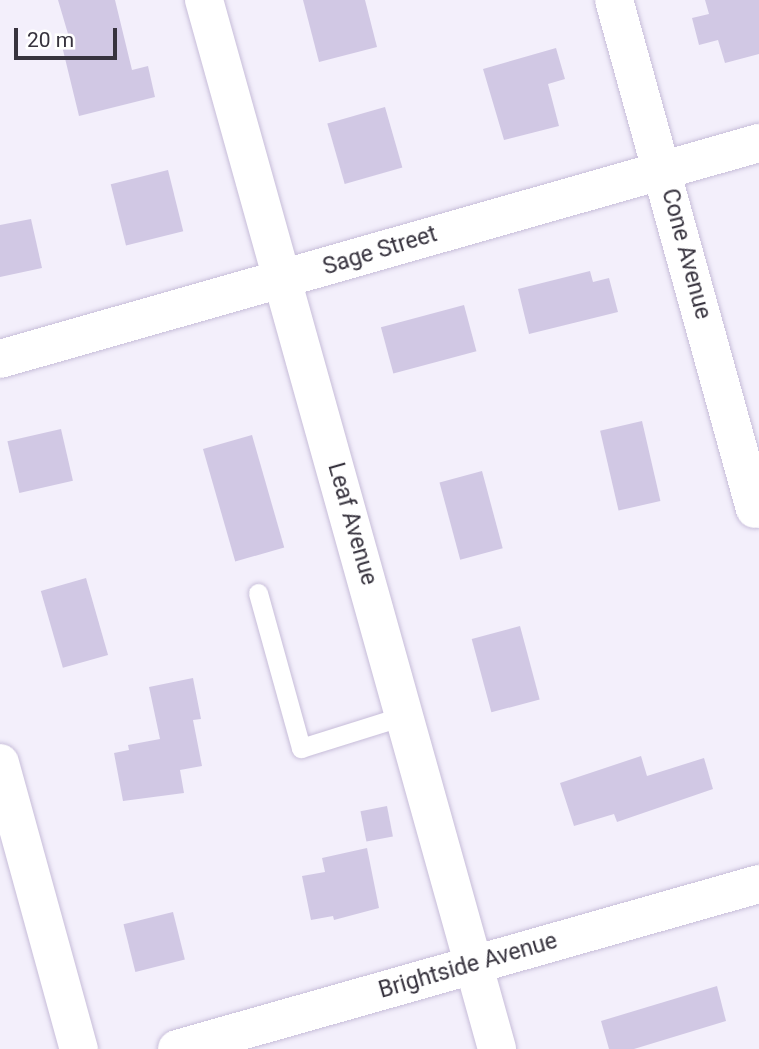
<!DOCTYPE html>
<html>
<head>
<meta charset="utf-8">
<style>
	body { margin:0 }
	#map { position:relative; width:759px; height:1049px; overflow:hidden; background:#f3effb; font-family:Roboto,sans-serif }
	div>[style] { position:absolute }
	.building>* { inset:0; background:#d1c8e4; transform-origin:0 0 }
	.roads { filter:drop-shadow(0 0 2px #c7bdd9) drop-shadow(0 0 2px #c7bdd9) }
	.service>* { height:19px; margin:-9.5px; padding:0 9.5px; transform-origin:9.5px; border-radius:9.5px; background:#fff }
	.minor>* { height:38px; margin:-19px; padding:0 19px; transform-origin:19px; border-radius:19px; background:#fff }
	span { translate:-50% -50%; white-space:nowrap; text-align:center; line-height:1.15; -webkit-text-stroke:6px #fff; paint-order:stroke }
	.street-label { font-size:23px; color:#37333e }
	.scale { position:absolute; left:14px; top:28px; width:103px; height:32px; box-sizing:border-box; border:4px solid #37333e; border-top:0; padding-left:9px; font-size:21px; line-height:24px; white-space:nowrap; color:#37333e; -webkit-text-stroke:5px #fff; paint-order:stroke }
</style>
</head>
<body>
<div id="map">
	<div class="building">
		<i style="clip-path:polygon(58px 0,115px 0,132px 70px,148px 66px,155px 97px,79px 116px,62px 46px,71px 44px)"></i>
		<i style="clip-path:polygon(303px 0,365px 0,377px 47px,319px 62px)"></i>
		<i style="clip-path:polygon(705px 0,759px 0,759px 54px,725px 63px,718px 40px,699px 45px,692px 18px,709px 14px)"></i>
		<i style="clip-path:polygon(556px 48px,565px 79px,548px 84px,559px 126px,504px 140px,483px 69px)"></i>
		<i style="left:385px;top:107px;width:63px;height:60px;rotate:74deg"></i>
		<i style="left:168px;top:170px;width:63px;height:59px;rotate:76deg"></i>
		<i style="clip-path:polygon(31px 219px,42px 268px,0 277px,0 225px)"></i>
		<i style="clip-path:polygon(590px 271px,593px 282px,609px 278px,618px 312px,529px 334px,518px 289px)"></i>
		<i style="left:464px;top:305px;width:48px;height:86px;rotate:75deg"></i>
		<i style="left:642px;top:421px;width:82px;height:43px;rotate:77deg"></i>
		<i style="left:61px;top:429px;width:53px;height:55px;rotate:77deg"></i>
		<i style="left:252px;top:435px;width:117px;height:51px;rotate:74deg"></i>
		<i style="left:482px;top:471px;width:80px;height:44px;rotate:75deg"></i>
		<i style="left:86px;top:578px;width:80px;height:47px;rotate:74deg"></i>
		<i style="left:520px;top:626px;width:76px;height:50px;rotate:75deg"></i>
		<i style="clip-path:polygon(193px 678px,201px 719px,193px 720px,202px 766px,180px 770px,184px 793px,123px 801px,114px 753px,129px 750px,128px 745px,160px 739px,149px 687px)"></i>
		<i style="clip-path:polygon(641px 756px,647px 776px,704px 758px,713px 789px,617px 822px,614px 814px,574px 826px,560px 783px)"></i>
		<i style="left:387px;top:806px;width:31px;height:27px;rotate:79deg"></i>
		<i style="clip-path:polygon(367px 848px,379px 908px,334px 920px,333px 916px,311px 920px,302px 876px,325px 872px,322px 858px)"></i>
		<i style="left:173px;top:912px;width:49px;height:51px;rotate:76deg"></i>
		<i style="clip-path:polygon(717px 986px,726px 1021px,634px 1049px,609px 1049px,601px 1021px)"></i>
	</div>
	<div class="roads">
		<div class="service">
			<i style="left:258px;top:593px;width:161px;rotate:74.5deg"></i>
			<i style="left:301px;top:748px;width:110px;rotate:-17.4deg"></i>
		</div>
		<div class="minor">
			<i style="left:204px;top:0;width:1089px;rotate:74.39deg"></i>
			<i style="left:614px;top:0;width:528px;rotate:74.52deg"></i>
			<i style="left:0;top:359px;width:789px;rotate:-15.89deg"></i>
			<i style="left:0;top:763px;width:297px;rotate:74.6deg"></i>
			<i style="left:177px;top:1049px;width:605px;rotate:-15.83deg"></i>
		</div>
	</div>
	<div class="street-label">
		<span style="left:380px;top:251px;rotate:-17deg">Sage Street</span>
		<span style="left:686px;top:254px;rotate:75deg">Cone Avenue</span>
		<span style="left:352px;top:524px;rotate:74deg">Leaf Avenue</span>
		<span style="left:468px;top:966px;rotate:-16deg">Brightside Avenue</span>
	</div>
	<div class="scale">20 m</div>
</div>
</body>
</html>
